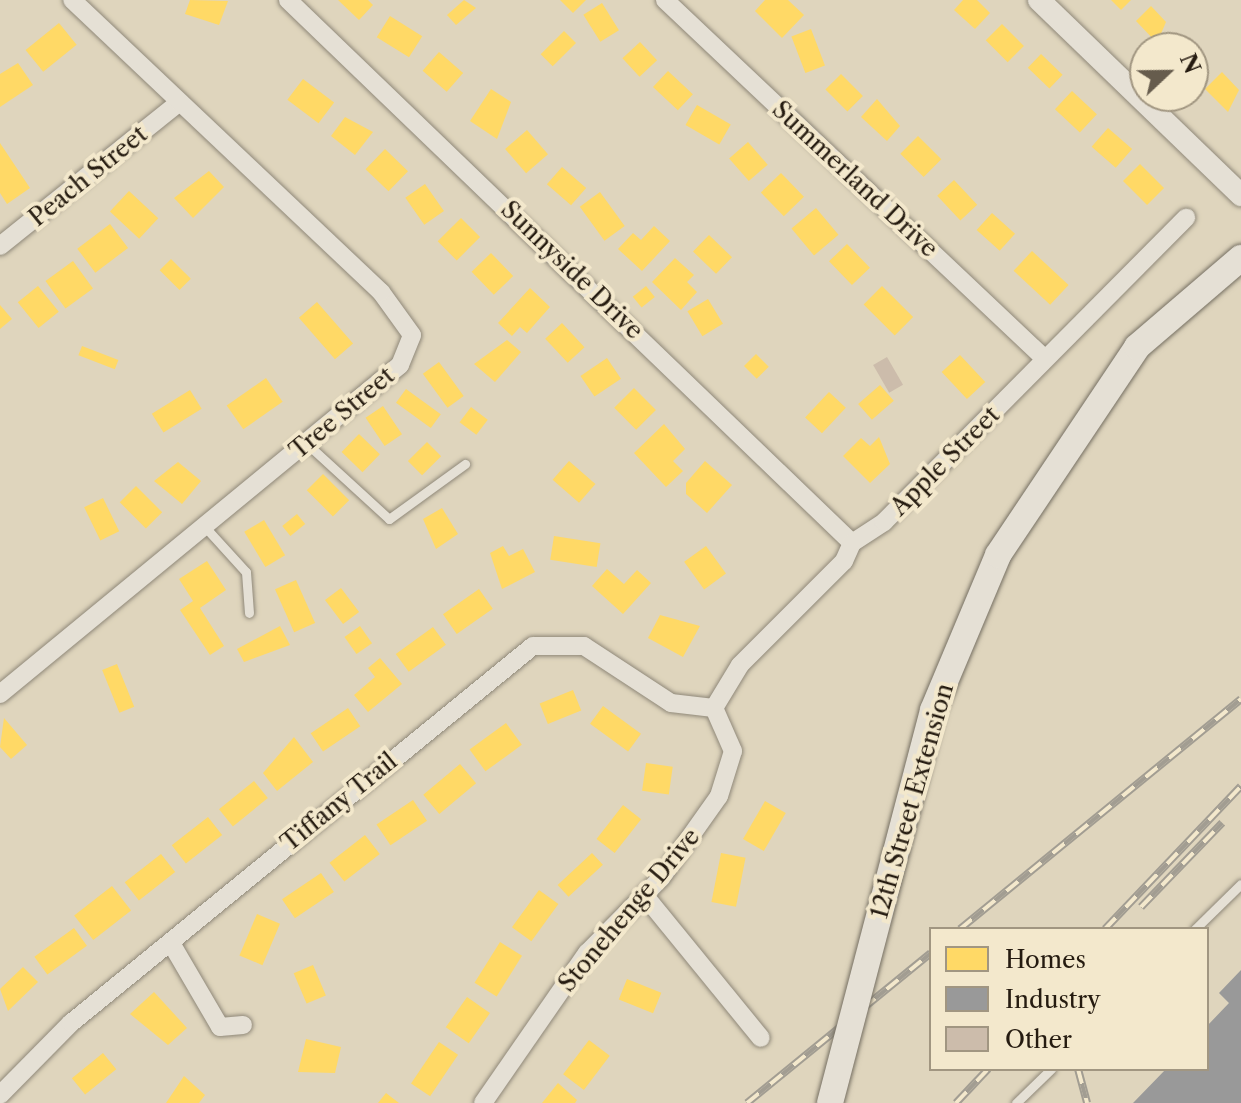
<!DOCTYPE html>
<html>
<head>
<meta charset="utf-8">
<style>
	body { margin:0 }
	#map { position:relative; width:1241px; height:1103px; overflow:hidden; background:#dfd5bd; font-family:"Libre Caslon Text",serif }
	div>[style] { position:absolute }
	.homes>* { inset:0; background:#ffd966; transform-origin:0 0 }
	.industry>* { inset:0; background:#999 }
	.building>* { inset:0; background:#ccbcab; transform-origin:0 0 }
	.roads { filter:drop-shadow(0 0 2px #8f8879) drop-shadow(0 0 2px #8f8879) }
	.service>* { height:9px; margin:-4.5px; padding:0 4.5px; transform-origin:4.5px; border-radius:4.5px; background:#e5e0d5 }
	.minor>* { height:18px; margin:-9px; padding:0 9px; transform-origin:9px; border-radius:9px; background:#e5e0d5 }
	.tertiary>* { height:22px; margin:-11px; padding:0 11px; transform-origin:11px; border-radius:11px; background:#e5e0d5 }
	.rail>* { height:8px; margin-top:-4px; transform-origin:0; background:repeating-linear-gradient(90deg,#f3e8cc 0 15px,#a29d92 0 30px); box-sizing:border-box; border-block:2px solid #a29d92 }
	.bridges { filter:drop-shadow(0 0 2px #756f62) drop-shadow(0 0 2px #756f62) }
	.secondary-bridge>* { height:26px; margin:-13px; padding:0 13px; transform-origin:13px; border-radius:13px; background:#e5e0d5 }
	span { translate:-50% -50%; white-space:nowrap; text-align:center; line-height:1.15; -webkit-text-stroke:8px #f3e8cc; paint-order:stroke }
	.street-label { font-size:24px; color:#251b10 }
	.legend { position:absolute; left:929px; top:927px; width:280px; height:144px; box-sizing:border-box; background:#f3e8cc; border:2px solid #a19681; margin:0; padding:10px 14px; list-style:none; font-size:24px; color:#251b10 }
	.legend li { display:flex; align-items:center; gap:16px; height:40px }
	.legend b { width:40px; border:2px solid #a19681 }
	.north { position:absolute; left:1129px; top:32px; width:80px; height:80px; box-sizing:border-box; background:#f3e8cc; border:2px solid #a19681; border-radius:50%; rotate:68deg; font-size:22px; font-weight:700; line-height:32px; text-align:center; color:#251b10 }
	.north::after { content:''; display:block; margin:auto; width:28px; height:36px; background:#665c4d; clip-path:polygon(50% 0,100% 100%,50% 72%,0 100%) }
</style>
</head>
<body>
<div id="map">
	<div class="homes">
		<i style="clip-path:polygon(190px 0,228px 1px,219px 25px,185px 14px)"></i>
		<i style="clip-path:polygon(338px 0,368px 0,373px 5px,359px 20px)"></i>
		<i style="clip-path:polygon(464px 0,476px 8px,456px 25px,447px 15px)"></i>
		<i style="clip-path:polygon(560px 0,586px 0,573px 13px)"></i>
		<i style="clip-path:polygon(765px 0,788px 0,804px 15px,782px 38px,755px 11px)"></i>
		<i style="clip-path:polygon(963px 0,977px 0,990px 13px,975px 29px,954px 10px)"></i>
		<i style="clip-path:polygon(1111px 0,1131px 0,1121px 10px)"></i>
		<i style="left:602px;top:3px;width:32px;height:22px;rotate:58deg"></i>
		<i style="clip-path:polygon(1151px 6px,1166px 22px,1157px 43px,1136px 21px)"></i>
		<i style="left:390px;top:16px;width:38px;height:25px;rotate:32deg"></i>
		<i style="left:59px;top:23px;width:28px;height:43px;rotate:51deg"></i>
		<i style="left:1002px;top:24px;width:31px;height:23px;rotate:45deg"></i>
		<i style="left:811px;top:29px;width:39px;height:21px;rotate:69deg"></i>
		<i style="left:564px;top:31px;width:17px;height:33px;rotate:45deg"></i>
		<i style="clip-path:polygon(1186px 38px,1205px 56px,1193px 80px,1193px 48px,1176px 48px)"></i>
		<i style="left:640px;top:42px;width:25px;height:24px;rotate:47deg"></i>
		<i style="left:439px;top:52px;width:32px;height:25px;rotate:41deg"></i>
		<i style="left:1041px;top:54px;width:30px;height:19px;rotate:44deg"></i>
		<i style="clip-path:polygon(18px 63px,33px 85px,0 107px,0 74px)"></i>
		<i style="left:668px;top:71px;width:34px;height:22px;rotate:43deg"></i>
		<i style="clip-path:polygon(1222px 72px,1239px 90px,1228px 112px,1205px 89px)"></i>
		<i style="left:841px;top:74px;width:31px;height:22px;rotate:45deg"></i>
		<i style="left:303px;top:79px;width:39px;height:26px;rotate:37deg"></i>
		<i style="clip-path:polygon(491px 89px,511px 102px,497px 139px,470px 121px)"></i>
		<i style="left:1072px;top:91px;width:34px;height:25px;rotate:43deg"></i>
		<i style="clip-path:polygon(877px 99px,900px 126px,887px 141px,861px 117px)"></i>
		<i style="left:697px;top:105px;width:39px;height:23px;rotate:30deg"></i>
		<i style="clip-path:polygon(345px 117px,373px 132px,355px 155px,331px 136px)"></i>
		<i style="left:1108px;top:128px;width:32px;height:25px;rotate:41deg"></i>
		<i style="left:527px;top:130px;width:32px;height:29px;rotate:49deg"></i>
		<i style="left:918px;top:136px;width:33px;height:25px;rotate:45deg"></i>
		<i style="left:748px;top:142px;width:30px;height:25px;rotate:49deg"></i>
		<i style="clip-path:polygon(0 143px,30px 188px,7px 204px,0 193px)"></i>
		<i style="left:385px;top:149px;width:32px;height:28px;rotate:44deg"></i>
		<i style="left:1140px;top:164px;width:34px;height:24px;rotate:45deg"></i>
		<i style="left:562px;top:167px;width:32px;height:23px;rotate:41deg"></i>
		<i style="clip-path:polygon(209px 171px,224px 187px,193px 218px,174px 198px)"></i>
		<i style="left:781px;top:173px;width:33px;height:28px;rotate:46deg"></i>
		<i style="left:954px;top:180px;width:34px;height:23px;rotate:47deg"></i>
		<i style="left:425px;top:184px;width:33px;height:24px;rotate:55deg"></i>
		<i style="left:129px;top:191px;width:40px;height:28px;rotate:43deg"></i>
		<i style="left:600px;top:192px;width:42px;height:25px;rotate:54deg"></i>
		<i style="left:816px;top:208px;width:35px;height:32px;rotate:50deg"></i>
		<i style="left:992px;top:213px;width:31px;height:23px;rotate:42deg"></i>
		<i style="left:461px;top:218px;width:27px;height:33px;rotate:45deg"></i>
		<i style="left:110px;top:224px;width:30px;height:41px;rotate:53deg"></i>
		<i style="clip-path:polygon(654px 226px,670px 241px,642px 271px,618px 249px,633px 233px,641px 240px)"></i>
		<i style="left:709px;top:235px;width:32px;height:23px;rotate:44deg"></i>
		<i style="left:847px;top:244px;width:33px;height:25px;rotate:46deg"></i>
		<i style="left:1032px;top:251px;width:50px;height:27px;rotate:43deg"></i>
		<i style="left:491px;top:253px;width:32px;height:27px;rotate:46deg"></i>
		<i style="clip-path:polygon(675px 258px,694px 275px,687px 282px,697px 292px,681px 310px,652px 282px)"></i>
		<i style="left:171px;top:259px;width:28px;height:16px;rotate:45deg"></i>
		<i style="left:73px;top:261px;width:34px;height:34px;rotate:54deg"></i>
		<i style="left:38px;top:286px;width:33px;height:26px;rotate:51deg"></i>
		<i style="left:646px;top:286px;width:14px;height:17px;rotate:51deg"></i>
		<i style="left:882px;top:286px;width:44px;height:26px;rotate:45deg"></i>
		<i style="clip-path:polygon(530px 288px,550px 307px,527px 333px,520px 327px,512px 336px,498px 323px)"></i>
		<i style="left:708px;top:299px;width:29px;height:24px;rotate:59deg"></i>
		<i style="left:317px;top:302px;width:55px;height:24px;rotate:49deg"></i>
		<i style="clip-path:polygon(0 305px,12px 319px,0 329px)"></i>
		<i style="left:562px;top:323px;width:33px;height:23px;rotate:47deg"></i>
		<i style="clip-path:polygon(507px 340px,521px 352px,495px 382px,474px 364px)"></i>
		<i style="left:82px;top:346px;width:39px;height:10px;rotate:21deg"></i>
		<i style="left:756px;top:354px;width:18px;height:17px;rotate:45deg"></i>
		<i style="left:960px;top:355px;width:37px;height:25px;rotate:47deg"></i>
		<i style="left:607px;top:358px;width:25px;height:32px;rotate:56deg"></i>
		<i style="left:439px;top:362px;width:42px;height:20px;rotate:54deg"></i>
		<i style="left:266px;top:378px;width:29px;height:48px;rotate:55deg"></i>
		<i style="left:880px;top:385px;width:21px;height:29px;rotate:49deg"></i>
		<i style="left:634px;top:388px;width:31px;height:28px;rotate:45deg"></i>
		<i style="left:406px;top:389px;width:43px;height:17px;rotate:36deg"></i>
		<i style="left:190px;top:390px;width:22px;height:45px;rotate:58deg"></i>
		<i style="left:829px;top:392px;width:23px;height:35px;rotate:43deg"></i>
		<i style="left:383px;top:406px;width:34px;height:21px;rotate:56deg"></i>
		<i style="left:471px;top:407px;width:21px;height:19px;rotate:37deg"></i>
		<i style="clip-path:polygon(664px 424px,685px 449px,673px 461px,683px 471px,666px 487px,634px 453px)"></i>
		<i style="left:359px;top:434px;width:29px;height:25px;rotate:44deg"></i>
		<i style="clip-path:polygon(879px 437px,890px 464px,870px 483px,843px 456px,861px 438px,870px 446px)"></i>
		<i style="left:427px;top:442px;width:20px;height:27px;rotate:45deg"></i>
		<i style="left:569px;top:461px;width:35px;height:25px;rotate:41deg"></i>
		<i style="clip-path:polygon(705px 461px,732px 485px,707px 513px,686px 494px,686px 483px)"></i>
		<i style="clip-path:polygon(178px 462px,201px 481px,182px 504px,154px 481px)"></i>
		<i style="left:323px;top:474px;width:37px;height:23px;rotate:45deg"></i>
		<i style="left:136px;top:486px;width:37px;height:23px;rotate:45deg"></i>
		<i style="left:103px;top:498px;width:37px;height:21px;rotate:64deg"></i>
		<i style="clip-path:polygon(442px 508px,458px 534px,436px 549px,423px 519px)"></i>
		<i style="left:297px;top:514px;width:13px;height:19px;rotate:51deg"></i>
		<i style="left:264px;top:520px;width:41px;height:23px;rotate:59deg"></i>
		<i style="left:554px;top:536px;width:47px;height:24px;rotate:9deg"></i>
		<i style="clip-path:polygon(503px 546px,509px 556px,523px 549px,535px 572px,502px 589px,490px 553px)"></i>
		<i style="left:706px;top:546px;width:34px;height:27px;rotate:54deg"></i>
		<i style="clip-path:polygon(207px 561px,226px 590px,200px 608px,224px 646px,210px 655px,180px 610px,193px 601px,179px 579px)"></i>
		<i style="clip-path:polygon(607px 569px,624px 584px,637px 570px,651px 583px,623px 614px,592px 586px)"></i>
		<i style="left:296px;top:580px;width:47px;height:23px;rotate:66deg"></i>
		<i style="left:341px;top:588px;width:30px;height:20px;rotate:53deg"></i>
		<i style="left:479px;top:589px;width:24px;height:44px;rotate:55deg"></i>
		<i style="clip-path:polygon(660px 615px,700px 626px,683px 657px,648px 638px)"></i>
		<i style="clip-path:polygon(280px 626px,290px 645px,244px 662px,237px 649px)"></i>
		<i style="left:360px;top:626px;width:21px;height:19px;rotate:55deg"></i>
		<i style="left:433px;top:627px;width:22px;height:46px;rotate:54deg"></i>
		<i style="clip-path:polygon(380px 658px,402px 684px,368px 712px,354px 695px,375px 677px,368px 668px)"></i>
		<i style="left:117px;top:664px;width:46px;height:16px;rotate:68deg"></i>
		<i style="left:573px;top:690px;width:22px;height:36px;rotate:68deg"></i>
		<i style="left:603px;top:706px;width:47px;height:22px;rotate:36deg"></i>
		<i style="left:348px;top:708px;width:22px;height:45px;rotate:56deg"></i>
		<i style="clip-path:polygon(4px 718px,27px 745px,11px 759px,0 747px)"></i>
		<i style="left:506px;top:723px;width:27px;height:45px;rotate:54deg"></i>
		<i style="clip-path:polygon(294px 737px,313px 762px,277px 791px,263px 773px)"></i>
		<i style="left:646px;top:763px;width:27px;height:28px;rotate:8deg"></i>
		<i style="left:460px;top:764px;width:25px;height:48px;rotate:50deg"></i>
		<i style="left:254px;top:781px;width:22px;height:45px;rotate:51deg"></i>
		<i style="left:413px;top:800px;width:25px;height:44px;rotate:56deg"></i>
		<i style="left:765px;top:801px;width:24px;height:44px;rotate:30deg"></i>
		<i style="left:623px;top:805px;width:23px;height:43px;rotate:38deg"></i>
		<i style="left:208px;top:817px;width:23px;height:46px;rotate:52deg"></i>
		<i style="left:365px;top:835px;width:24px;height:45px;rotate:52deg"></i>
		<i style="left:592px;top:853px;width:16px;height:47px;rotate:47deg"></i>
		<i style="left:721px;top:853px;width:25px;height:50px;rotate:11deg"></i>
		<i style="left:161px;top:854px;width:23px;height:46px;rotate:52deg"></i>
		<i style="left:321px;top:873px;width:23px;height:47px;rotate:56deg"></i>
		<i style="left:112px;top:886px;width:31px;height:48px;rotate:52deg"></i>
		<i style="left:539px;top:890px;width:24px;height:46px;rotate:36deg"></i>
		<i style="left:257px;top:914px;width:25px;height:45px;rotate:23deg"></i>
		<i style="left:74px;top:928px;width:22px;height:49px;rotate:54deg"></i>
		<i style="left:500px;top:942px;width:26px;height:48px;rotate:32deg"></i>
		<i style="left:313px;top:965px;width:33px;height:21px;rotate:67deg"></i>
		<i style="clip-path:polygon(23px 967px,38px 982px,8px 1011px,0 989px)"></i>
		<i style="left:627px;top:979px;width:37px;height:22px;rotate:22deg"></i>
		<i style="clip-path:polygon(154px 992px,187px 1028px,168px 1045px,130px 1014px)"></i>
		<i style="left:467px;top:997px;width:28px;height:37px;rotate:35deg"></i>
		<i style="clip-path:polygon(306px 1039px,341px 1047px,335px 1073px,298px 1072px)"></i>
		<i style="left:589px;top:1040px;width:26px;height:43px;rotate:37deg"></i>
		<i style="left:439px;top:1042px;width:23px;height:50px;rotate:34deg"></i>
		<i style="left:103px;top:1053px;width:21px;height:40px;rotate:51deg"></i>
		<i style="clip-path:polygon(184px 1076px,205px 1095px,199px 1103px,166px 1103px)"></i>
		<i style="clip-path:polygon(558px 1083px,577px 1100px,575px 1103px,542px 1103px)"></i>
		<i style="clip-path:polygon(386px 1093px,399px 1103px,378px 1103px)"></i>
	</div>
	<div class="industry">
		<i style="clip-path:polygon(1241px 970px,1241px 1103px,1133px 1103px,1166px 1069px,1207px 1069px,1207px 1026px,1229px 1003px,1219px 993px)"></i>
	</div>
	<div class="building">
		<i style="left:887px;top:357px;width:32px;height:16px;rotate:60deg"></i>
	</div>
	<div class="roads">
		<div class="service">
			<i style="left:305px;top:442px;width:114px;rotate:42.5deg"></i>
			<i style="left:389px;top:519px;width:94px;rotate:-35.9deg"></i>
			<i style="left:205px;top:527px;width:61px;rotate:47.7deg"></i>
			<i style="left:246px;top:572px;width:41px;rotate:85.8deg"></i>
			<i style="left:1195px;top:929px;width:64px;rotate:-44.4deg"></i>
			<i style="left:1016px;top:1103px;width:49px;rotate:-44.2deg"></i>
		</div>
		<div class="minor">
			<i style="left:288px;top:0;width:783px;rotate:43.91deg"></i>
			<i style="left:665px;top:0;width:521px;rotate:43.37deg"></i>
			<i style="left:0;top:246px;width:226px;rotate:-38.7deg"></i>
			<i style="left:0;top:694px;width:518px;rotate:-39.44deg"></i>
			<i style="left:400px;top:365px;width:32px;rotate:-68deg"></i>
			<i style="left:412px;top:335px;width:53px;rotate:-125.8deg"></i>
			<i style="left:381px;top:292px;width:425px;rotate:-136.6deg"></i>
			<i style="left:645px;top:896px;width:183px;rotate:50.8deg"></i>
			<i style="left:171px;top:943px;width:97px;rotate:59.7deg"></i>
			<i style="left:220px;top:1027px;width:23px;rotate:-5deg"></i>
			<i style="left:0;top:1095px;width:101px;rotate:-45.4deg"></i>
			<i style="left:71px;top:1023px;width:596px;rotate:-39.22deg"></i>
			<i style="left:533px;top:646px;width:51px"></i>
			<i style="left:584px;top:646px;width:104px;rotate:33.2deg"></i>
			<i style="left:671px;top:703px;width:43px;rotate:6.6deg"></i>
			<i style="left:483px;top:1103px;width:183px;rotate:-55.3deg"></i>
			<i style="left:587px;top:953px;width:105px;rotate:-45.4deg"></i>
			<i style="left:661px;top:878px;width:100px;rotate:-54.7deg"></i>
			<i style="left:719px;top:796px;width:47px;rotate:-72.7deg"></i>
			<i style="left:733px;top:751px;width:47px;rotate:-113.8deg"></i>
			<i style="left:714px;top:708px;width:50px;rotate:-58.8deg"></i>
			<i style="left:740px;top:665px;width:147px;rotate:-45deg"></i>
			<i style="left:844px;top:561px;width:20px;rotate:-66deg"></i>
			<i style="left:852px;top:543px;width:38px;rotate:-33deg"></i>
			<i style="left:884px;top:522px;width:429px;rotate:-45.2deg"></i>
		</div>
		<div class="tertiary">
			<i style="left:1039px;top:0;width:281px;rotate:44deg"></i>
		</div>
	</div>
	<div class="rail">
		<i style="left:1141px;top:907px;width:117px;rotate:-46deg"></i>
		<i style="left:960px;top:929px;width:363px;rotate:-39.3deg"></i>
		<i style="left:1105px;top:929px;width:197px;rotate:-46.4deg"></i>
		<i style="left:1078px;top:1069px;width:35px;rotate:75deg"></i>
		<i style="left:747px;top:1103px;width:237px;rotate:-39.2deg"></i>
		<i style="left:956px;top:1103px;width:47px;rotate:-46.7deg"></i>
	</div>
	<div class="bridges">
		<div class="secondary-bridge">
			<i style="left:830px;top:1103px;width:406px;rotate:-75.3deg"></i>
			<i style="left:933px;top:710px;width:168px;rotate:-67.2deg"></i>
			<i style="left:998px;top:555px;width:250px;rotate:-56.2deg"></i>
			<i style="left:1137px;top:347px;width:137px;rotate:-40.6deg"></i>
		</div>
	</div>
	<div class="street-label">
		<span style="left:88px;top:176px;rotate:-39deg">Peach Street</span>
		<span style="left:855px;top:179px;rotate:43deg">Summerland Drive</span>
		<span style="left:572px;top:270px;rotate:44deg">Sunnyside Drive</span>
		<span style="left:342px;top:413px;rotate:-40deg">Tree Street</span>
		<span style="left:945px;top:461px;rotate:-45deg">Apple Street</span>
		<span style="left:912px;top:801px;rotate:-74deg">12th Street Extension</span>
		<span style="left:339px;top:802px;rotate:-39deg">Tiffany Trail</span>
		<span style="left:629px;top:910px;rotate:-50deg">Stonehenge Drive</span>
	</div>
	<ul class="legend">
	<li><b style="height:22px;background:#ffd966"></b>Homes</li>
	<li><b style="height:22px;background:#999"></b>Industry</li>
	<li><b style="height:22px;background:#ccbcab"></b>Other</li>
	</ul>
	<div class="north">N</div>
</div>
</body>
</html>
